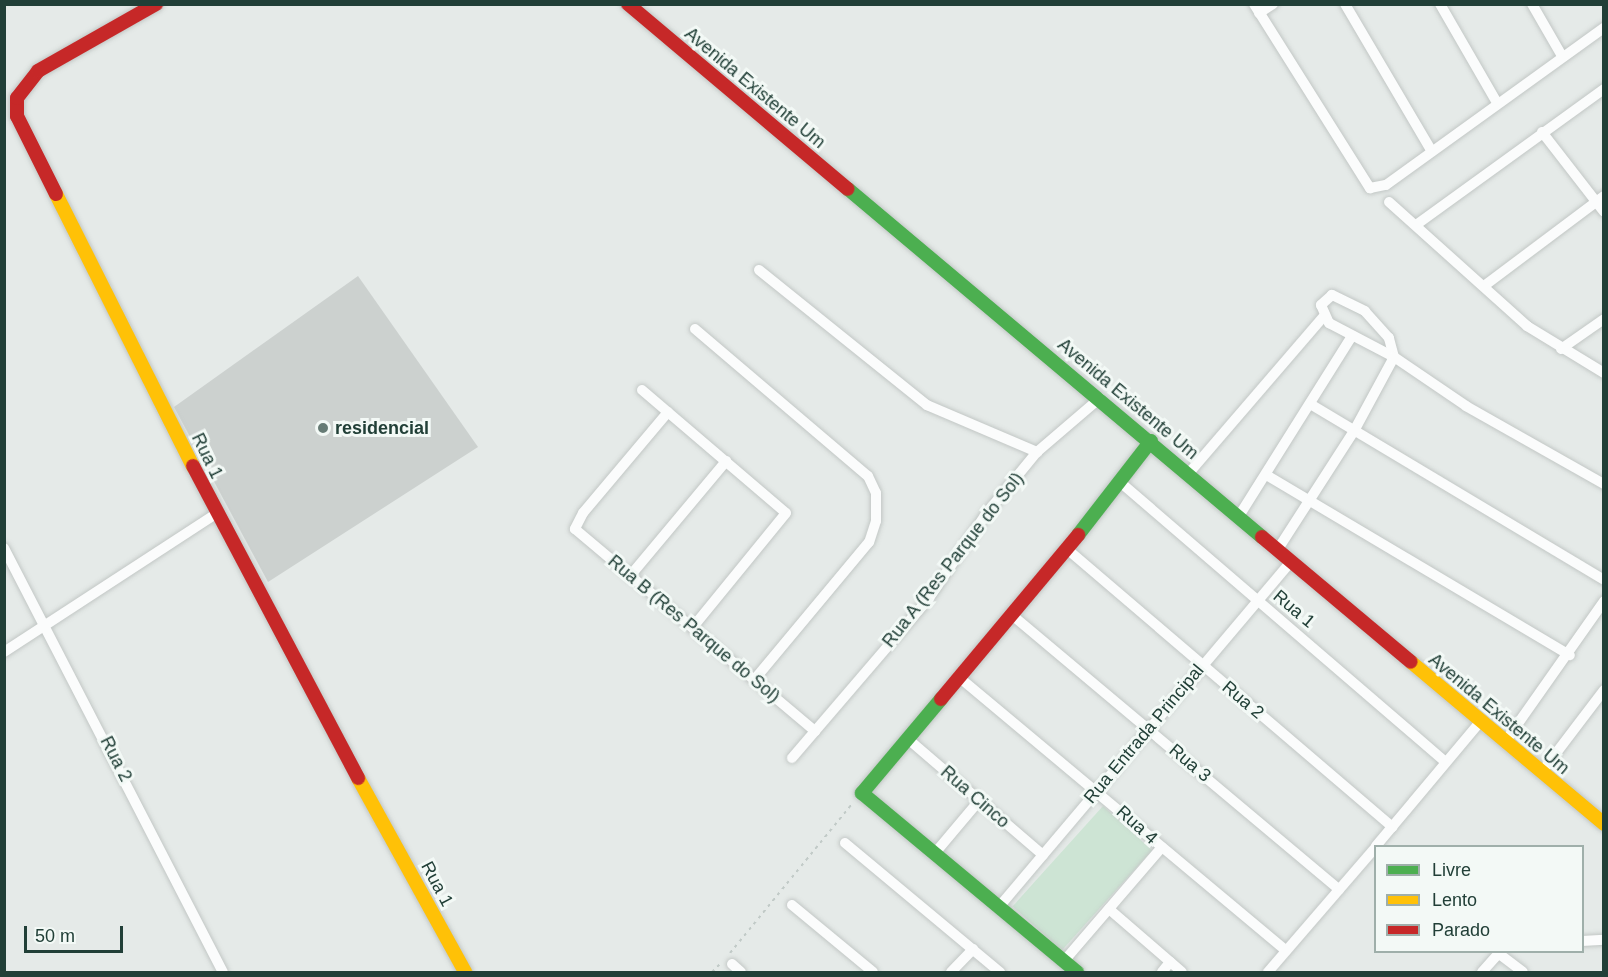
<!DOCTYPE html>
<html>
<head>
<meta charset="utf-8">
<style>
	body { margin:0 }
	#map { position:relative; width:1608px; height:977px; overflow:hidden; background:#e5eae8; font-family:Helvetica,sans-serif }
	div>[style] { position:absolute }
	.green>* { inset:0; background:#cde4d4; transform-origin:0 0 }
	.building>* { inset:0; background:#ccd1cf }
	.path>* { height:2px; margin-top:-1px; transform-origin:0; background:repeating-linear-gradient(90deg,#c1cac7 0 3px,transparent 0 7.5px) }
	.roads { filter:drop-shadow(0 0 2px #c2c7c5) drop-shadow(0 0 2px #c2c7c5) }
	.street>* { height:10px; margin:-5px; padding:0 5px; transform-origin:5px; border-radius:5px; background:#fbfcfc }
	.fast>* { height:14px; margin:-7px; padding:0 7px; transform-origin:7px; border-radius:7px; background:#4caf50 }
	.slow>* { height:14px; margin:-7px; padding:0 7px; transform-origin:7px; border-radius:7px; background:#ffc107 }
	.jam>* { height:14px; margin:-7px; padding:0 7px; transform-origin:7px; border-radius:7px; background:#c62828 }
	.dots>* { width:16px; height:16px; translate:-50% -50%; box-sizing:border-box; border:3px solid #f3f9f6; border-radius:50% }
	span { translate:-50% -50%; white-space:nowrap; text-align:center; line-height:1.15; -webkit-text-stroke:6px #f3f9f6; paint-order:stroke }
	.street-label { font-size:18px; color:#213f37 }
	.poi-label { font-size:18px; color:#213f37; font-weight:700 }
	.left { translate:0 -50%; text-align:left }
	.frame { position:absolute; inset:0; border:6px solid #213f37; pointer-events:none }
	.legend { position:absolute; left:1374px; top:845px; width:210px; height:108px; box-sizing:border-box; background:#f3f9f6; border:2px solid #9fafaa; margin:0; padding:8px 10px; list-style:none; font-size:18px; color:#213f37 }
	.legend li { display:flex; align-items:center; gap:12px; height:30px }
	.legend b { width:30px; border:2px solid #9fafaa }
	.scale { position:absolute; left:24px; top:926px; width:99px; height:27px; box-sizing:border-box; border:3px solid #213f37; border-top:0; padding-left:8px; font-size:18px; line-height:21px; white-space:nowrap; color:#213f37; -webkit-text-stroke:4px #f3f9f6; paint-order:stroke }
</style>
</head>
<body>
<div id="map">
	<div class="green">
		<i style="left:1103px;top:806px;width:66px;height:135px;rotate:42deg"></i>
	</div>
	<div class="building">
		<i style="clip-path:polygon(358px 276px,478px 447px,268px 582px,174px 407px)"></i>
	</div>
	<div class="path">
		<i style="left:730px;top:953px;width:193px;rotate:-50.7deg"></i>
		<i style="left:712px;top:972px;width:13px;rotate:-45deg"></i>
	</div>
	<div class="roads">
		<div class="street">
			<i style="left:1254px;top:4px;width:218px;rotate:57.8deg"></i>
			<i style="left:1370px;top:188px;width:16px;rotate:-11deg"></i>
			<i style="left:1386px;top:185px;width:269px;rotate:-35.8deg"></i>
			<i style="left:1345px;top:4px;width:169px;rotate:59.5deg"></i>
			<i style="left:1440px;top:4px;width:112px;rotate:60deg"></i>
			<i style="left:1532px;top:4px;width:60px;rotate:60deg"></i>
			<i style="left:1259px;top:13px;width:17px;rotate:-33deg"></i>
			<i style="left:1542px;top:132px;width:101px;rotate:52.2deg"></i>
			<i style="left:1389px;top:202px;width:186px;rotate:41.9deg"></i>
			<i style="left:1527px;top:326px;width:90px;rotate:31.4deg"></i>
			<i style="left:1416px;top:225px;width:232px;rotate:-35.9deg"></i>
			<i style="left:759px;top:270px;width:216px;rotate:38.8deg"></i>
			<i style="left:927px;top:405px;width:120px;rotate:23.1deg"></i>
			<i style="left:1484px;top:286px;width:150px;rotate:-36.9deg"></i>
			<i style="left:695px;top:329px;width:227px;rotate:40.4deg"></i>
			<i style="left:868px;top:476px;width:19px;rotate:65deg"></i>
			<i style="left:876px;top:493px;width:28px;rotate:90deg"></i>
			<i style="left:876px;top:521px;width:22px;rotate:108deg"></i>
			<i style="left:869px;top:542px;width:178px;rotate:129.8deg"></i>
			<i style="left:1561px;top:349px;width:52px;rotate:-34.9deg"></i>
			<i style="left:642px;top:390px;width:189px;rotate:40.5deg"></i>
			<i style="left:786px;top:513px;width:147px;rotate:129.2deg"></i>
			<i style="left:1312px;top:405px;width:340px;rotate:30.9deg"></i>
			<i style="left:668px;top:412px;width:132px;rotate:130.1deg"></i>
			<i style="left:583px;top:513px;width:18px;rotate:117deg"></i>
			<i style="left:575px;top:529px;width:314px;rotate:40.1deg"></i>
			<i style="left:1189px;top:473px;width:206px;rotate:-49.3deg"></i>
			<i style="left:1268px;top:476px;width:351px;rotate:30.7deg"></i>
			<i style="left:1120px;top:482px;width:429px;rotate:40.7deg"></i>
			<i style="left:1239px;top:516px;width:213px;rotate:-57.9deg"></i>
			<i style="left:4px;top:548px;width:477px;rotate:62.7deg"></i>
			<i style="left:1067px;top:549px;width:428px;rotate:40.5deg"></i>
			<i style="left:1278px;top:549px;width:140px;rotate:-57.2deg"></i>
			<i style="left:1354px;top:431px;width:84px;rotate:-61.6deg"></i>
			<i style="left:1394px;top:357px;width:20px;rotate:-105deg"></i>
			<i style="left:1389px;top:338px;width:36px;rotate:-132deg"></i>
			<i style="left:1365px;top:311px;width:37px;rotate:-154deg"></i>
			<i style="left:1332px;top:295px;width:15px;rotate:138deg"></i>
			<i style="left:1321px;top:305px;width:20px;rotate:66deg"></i>
			<i style="left:1329px;top:323px;width:73px;rotate:27.6deg"></i>
			<i style="left:1394px;top:357px;width:87px;rotate:34.2deg"></i>
			<i style="left:1466px;top:406px;width:159px;rotate:29.5deg"></i>
			<i style="left:630px;top:576px;width:150px;rotate:-50.1deg"></i>
			<i style="left:1012px;top:615px;width:427px;rotate:40deg"></i>
			<i style="left:4px;top:652px;width:253px;rotate:-33.1deg"></i>
			<i style="left:960px;top:678px;width:425px;rotate:39.9deg"></i>
			<i style="left:908px;top:739px;width:178px;rotate:40.7deg"></i>
			<i style="left:1505px;top:742px;width:172px;rotate:-54.9deg"></i>
			<i style="left:792px;top:758px;width:211px;rotate:-49.4deg"></i>
			<i style="left:929px;top:598px;width:102px;rotate:-55.8deg"></i>
			<i style="left:986px;top:514px;width:80px;rotate:-50.6deg"></i>
			<i style="left:1037px;top:452px;width:83px;rotate:-40.6deg"></i>
			<i style="left:1541px;top:773px;width:104px;rotate:-52.8deg"></i>
			<i style="left:845px;top:843px;width:202px;rotate:39.8deg"></i>
			<i style="left:1376px;top:846px;width:162px;rotate:-50deg"></i>
			<i style="left:935px;top:853px;width:67px;rotate:-49.9deg"></i>
			<i style="left:792px;top:905px;width:105px;rotate:39.6deg"></i>
			<i style="left:999px;top:907px;width:453px;rotate:-49.8deg"></i>
			<i style="left:1109px;top:909px;width:96px;rotate:40.8deg"></i>
			<i style="left:1582px;top:941px;width:22px;rotate:-3deg"></i>
			<i style="left:1498px;top:953px;width:31px;rotate:37deg"></i>
			<i style="left:1064px;top:961px;width:150px;rotate:-49.3deg"></i>
			<i style="left:732px;top:964px;width:12px;rotate:42deg"></i>
			<i style="left:951px;top:972px;width:32px;rotate:-46deg"></i>
			<i style="left:1162px;top:972px;width:13px;rotate:-51deg"></i>
			<i style="left:1268px;top:972px;width:165px;rotate:-49.2deg"></i>
			<i style="left:1482px;top:972px;width:27px;rotate:-48deg"></i>
		</div>
		<div class="fast">
			<i style="left:848px;top:189px;width:541px;rotate:40.05deg"></i>
			<i style="left:1078px;top:535px;width:119px;rotate:-52.2deg"></i>
			<i style="left:941px;top:699px;width:123px;rotate:130deg"></i>
			<i style="left:862px;top:793px;width:280px;rotate:39.8deg"></i>
		</div>
		<div class="slow">
			<i style="left:56px;top:194px;width:305px;rotate:63.3deg"></i>
			<i style="left:1411px;top:662px;width:252px;rotate:40deg"></i>
			<i style="left:358px;top:778px;width:222px;rotate:61.1deg"></i>
		</div>
		<div class="jam">
			<i style="left:628px;top:4px;width:287px;rotate:40.1deg"></i>
			<i style="left:56px;top:194px;width:87px;rotate:-116.6deg"></i>
			<i style="left:17px;top:116px;width:18px;rotate:-90deg"></i>
			<i style="left:17px;top:98px;width:34px;rotate:-52deg"></i>
			<i style="left:38px;top:71px;width:136px;rotate:-29.6deg"></i>
			<i style="left:193px;top:466px;width:353px;rotate:62.1deg"></i>
			<i style="left:1262px;top:537px;width:194px;rotate:40deg"></i>
			<i style="left:941px;top:699px;width:214px;rotate:-50.1deg"></i>
		</div>
	</div>
	<div class="dots">
		<i style="left:323px;top:428px;background:#667b75"></i>
	</div>
	<div class="street-label">
		<span style="left:755px;top:88px;rotate:40deg">Avenida Existente Um</span>
		<span style="left:1128px;top:399px;rotate:40deg">Avenida Existente Um</span>
		<span style="left:207px;top:456px;rotate:64deg">Rua 1</span>
		<span style="left:953px;top:560px;rotate:-52deg">Rua A (Res Parque do Sol)</span>
		<span style="left:1294px;top:609px;rotate:40deg">Rua 1</span>
		<span style="left:694px;top:629px;rotate:40deg">Rua B (Res Parque do Sol)</span>
		<span style="left:1243px;top:700px;rotate:40deg">Rua 2</span>
		<span style="left:1499px;top:714px;rotate:40deg">Avenida Existente Um</span>
		<span style="left:1144px;top:734px;rotate:-50deg">Rua Entrada Principal</span>
		<span style="left:116px;top:759px;rotate:63deg">Rua 2</span>
		<span style="left:1190px;top:763px;rotate:40deg">Rua 3</span>
		<span style="left:975px;top:797px;rotate:41deg">Rua Cinco</span>
		<span style="left:1137px;top:825px;rotate:42deg">Rua 4</span>
		<span style="left:437px;top:884px;rotate:62deg">Rua 1</span>
	</div>
	<div class="poi-label">
		<span class="left" style="left:335px;top:428px">residencial</span>
	</div>
	<div class="frame"></div>
	<ul class="legend">
	<li><b style="height:8px;background:#4caf50"></b>Livre</li>
	<li><b style="height:8px;background:#ffc107"></b>Lento</li>
	<li><b style="height:8px;background:#c62828"></b>Parado</li>
	</ul>
	<div class="scale">50 m</div>
</div>
</body>
</html>
